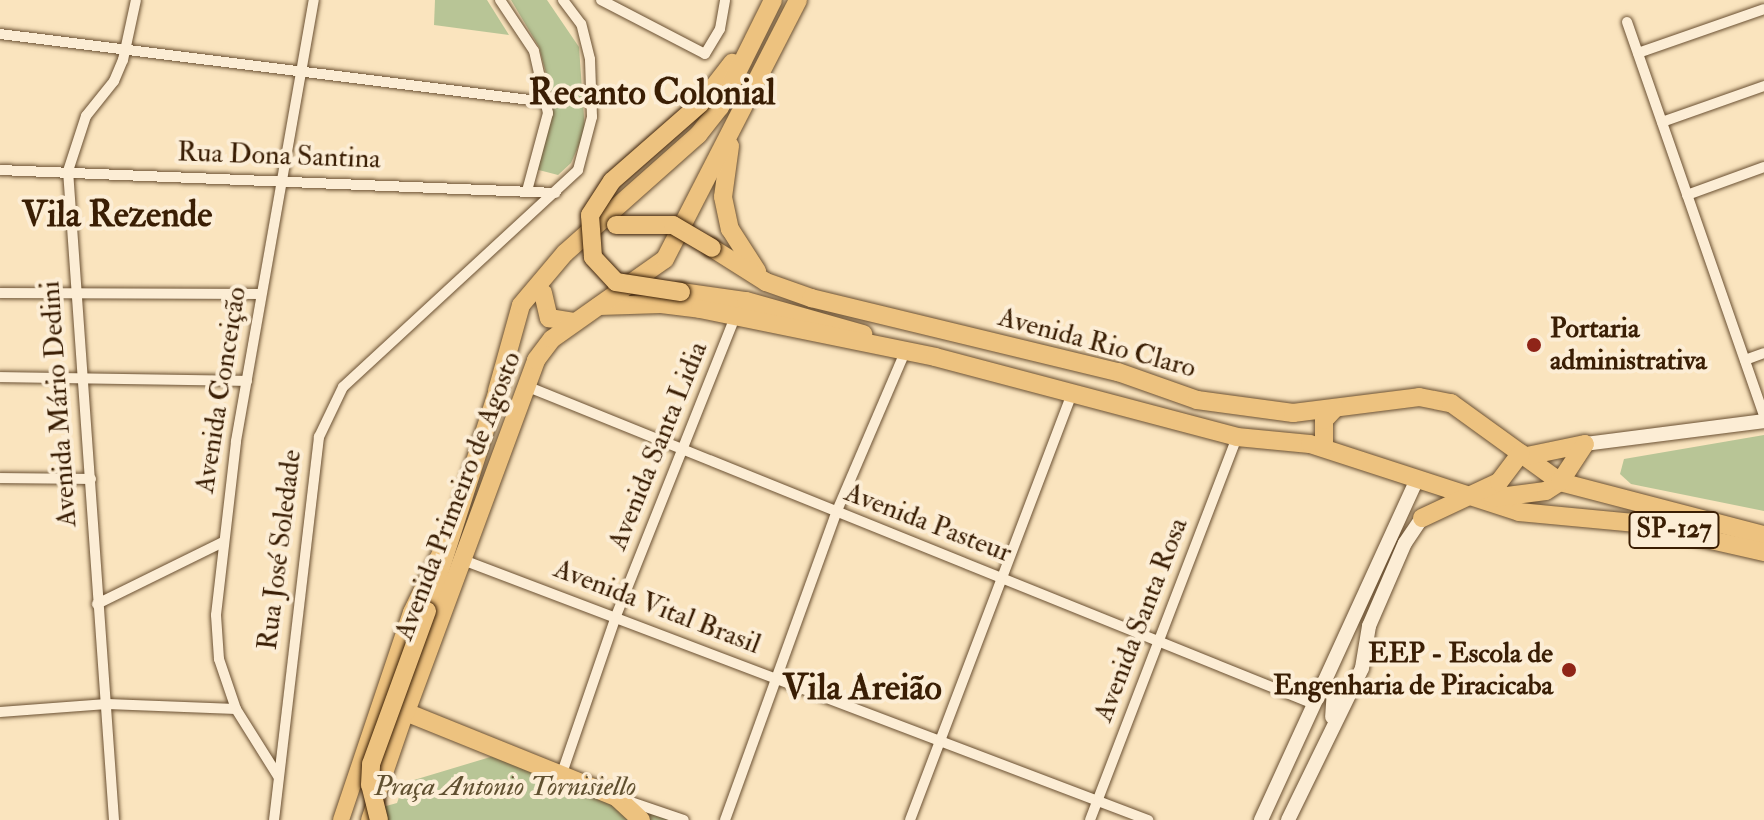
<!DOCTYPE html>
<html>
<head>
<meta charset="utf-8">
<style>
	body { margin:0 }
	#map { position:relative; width:1764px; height:820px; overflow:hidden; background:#fae4be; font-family:"IM FELL Double Pica",serif }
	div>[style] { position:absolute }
	.green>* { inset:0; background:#b8c596 }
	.roads { filter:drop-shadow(0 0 2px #6a5032) drop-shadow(0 0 2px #6a5032) }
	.street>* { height:10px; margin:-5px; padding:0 5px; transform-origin:5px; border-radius:5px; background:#fcedd5 }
	.secondary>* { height:14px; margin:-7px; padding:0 7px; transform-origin:7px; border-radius:7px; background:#fcedd5 }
	.primary>* { height:16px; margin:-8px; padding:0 8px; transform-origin:8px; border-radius:8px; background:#edc27f }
	.highway>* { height:18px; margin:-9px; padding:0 9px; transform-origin:9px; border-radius:9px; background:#edc27f }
	.bridges { filter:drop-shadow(0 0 2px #3a1e04) drop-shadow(0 0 2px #3a1e04) }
	.highway-bridge>* { height:18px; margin:-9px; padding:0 9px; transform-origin:9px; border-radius:9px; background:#edc27f }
	.dots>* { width:22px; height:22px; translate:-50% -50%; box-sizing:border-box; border:4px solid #fcedd5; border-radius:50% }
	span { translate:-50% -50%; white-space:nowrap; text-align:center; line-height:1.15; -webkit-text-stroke:8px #fcedd5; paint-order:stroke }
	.shield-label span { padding:2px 6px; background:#fcedd5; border:2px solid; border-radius:6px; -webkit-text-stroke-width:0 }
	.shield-label { font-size:26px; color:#3a1e04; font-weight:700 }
	.street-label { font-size:28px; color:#3a1e04 }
	.poi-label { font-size:28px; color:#3a1e04; font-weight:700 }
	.left { translate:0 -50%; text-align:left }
	.right { translate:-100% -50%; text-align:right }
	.park-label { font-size:28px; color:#605030; font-style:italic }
	.district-label { font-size:36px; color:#3a1e04; font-weight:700 }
</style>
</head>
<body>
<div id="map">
	<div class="green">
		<i style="clip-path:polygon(435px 0,487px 0,509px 35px,434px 25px)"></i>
		<i style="clip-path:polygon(511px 0,547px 0,579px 47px,585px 131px,571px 163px,558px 175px,535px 169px,551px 114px,551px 92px,539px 47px)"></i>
		<i style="clip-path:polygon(1764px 435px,1764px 511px,1631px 484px,1620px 474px,1624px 459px)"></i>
		<i style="clip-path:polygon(507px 752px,684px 820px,380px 820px,375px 809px,397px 803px,404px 783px)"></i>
	</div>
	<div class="roads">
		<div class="street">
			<i style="left:500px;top:0;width:61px;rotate:56.3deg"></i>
			<i style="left:534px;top:51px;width:64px;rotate:77.3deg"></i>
			<i style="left:548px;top:113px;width:81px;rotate:105.1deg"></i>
			<i style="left:601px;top:0;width:117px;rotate:27.4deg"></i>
			<i style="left:705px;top:54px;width:29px;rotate:-59deg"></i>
			<i style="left:720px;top:29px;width:29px;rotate:-80deg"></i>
			<i style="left:1627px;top:22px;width:416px;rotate:70.8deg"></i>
			<i style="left:0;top:34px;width:550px;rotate:7.1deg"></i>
			<i style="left:1638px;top:53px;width:133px;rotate:-19.2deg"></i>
			<i style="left:1662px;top:122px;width:108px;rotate:-19.4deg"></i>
			<i style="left:0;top:170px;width:556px;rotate:2.37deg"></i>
			<i style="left:1687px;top:195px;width:82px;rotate:-20deg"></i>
			<i style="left:0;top:293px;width:260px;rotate:0.2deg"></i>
			<i style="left:1745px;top:360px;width:20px;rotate:-20deg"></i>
			<i style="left:0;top:377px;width:247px;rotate:0.9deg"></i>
			<i style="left:526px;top:386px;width:850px;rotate:21.98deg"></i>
			<i style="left:0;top:478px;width:91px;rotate:0.6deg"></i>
			<i style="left:463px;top:560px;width:733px;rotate:20.78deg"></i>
			<i style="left:97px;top:604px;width:140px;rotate:-26.2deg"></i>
			<i style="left:0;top:712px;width:107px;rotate:-4.3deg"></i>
			<i style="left:107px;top:704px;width:129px;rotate:2.2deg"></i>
			<i style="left:562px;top:773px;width:166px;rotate:-71deg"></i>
			<i style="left:616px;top:616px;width:322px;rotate:-68.3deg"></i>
			<i style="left:278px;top:776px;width:79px;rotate:-122.1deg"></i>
			<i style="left:236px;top:709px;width:53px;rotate:-108.8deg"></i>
			<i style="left:219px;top:659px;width:44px;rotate:-93.9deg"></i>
			<i style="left:216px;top:615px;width:175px;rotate:-83.4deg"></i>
			<i style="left:236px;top:441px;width:448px;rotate:-80deg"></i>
			<i style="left:625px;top:800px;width:62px;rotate:18.7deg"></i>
			<i style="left:114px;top:820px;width:651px;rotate:-94.05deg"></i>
			<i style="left:68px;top:171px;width:58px;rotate:-71.9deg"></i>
			<i style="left:86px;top:116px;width:45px;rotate:-51.3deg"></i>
			<i style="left:114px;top:81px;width:23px;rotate:-67deg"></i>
			<i style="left:123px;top:60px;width:61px;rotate:-77.8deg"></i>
			<i style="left:274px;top:820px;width:386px;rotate:-83.3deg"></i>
			<i style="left:319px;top:437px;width:55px;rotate:-64.4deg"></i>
			<i style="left:343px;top:387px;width:320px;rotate:-42.7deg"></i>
			<i style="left:578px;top:170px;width:55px;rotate:-75.2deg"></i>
			<i style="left:592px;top:117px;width:58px;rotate:-92deg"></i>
			<i style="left:590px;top:59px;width:36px;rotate:-104deg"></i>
			<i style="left:581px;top:24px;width:30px;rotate:-127deg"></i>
			<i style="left:725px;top:820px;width:326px;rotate:-70.1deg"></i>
			<i style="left:836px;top:513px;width:173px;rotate:-66.8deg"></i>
			<i style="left:910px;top:820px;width:457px;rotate:-69.2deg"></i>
			<i style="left:1090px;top:820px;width:410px;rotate:-69deg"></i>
		</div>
		<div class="secondary">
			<i style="left:1585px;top:444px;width:180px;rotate:-7.3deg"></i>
			<i style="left:1321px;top:684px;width:14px;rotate:25deg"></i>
			<i style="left:1334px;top:690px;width:27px;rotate:94deg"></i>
			<i style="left:1261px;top:820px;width:374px;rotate:-65.4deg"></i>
			<i style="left:1288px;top:820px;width:169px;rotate:-64deg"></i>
			<i style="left:1362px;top:668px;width:43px;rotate:-80.5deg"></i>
			<i style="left:1369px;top:626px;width:90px;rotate:-66.6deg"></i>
			<i style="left:1405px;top:543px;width:30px;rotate:-56deg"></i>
		</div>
		<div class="primary">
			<i style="left:341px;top:820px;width:219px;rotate:-71.4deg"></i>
			<i style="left:411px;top:612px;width:70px;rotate:-63.8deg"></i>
			<i style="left:369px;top:820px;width:114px;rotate:-71.1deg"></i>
		</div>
		<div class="highway">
			<i style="left:701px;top:103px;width:51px;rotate:-52.2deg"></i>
			<i style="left:730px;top:146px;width:51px;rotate:97.8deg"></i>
			<i style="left:723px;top:197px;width:33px;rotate:78deg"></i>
			<i style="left:730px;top:229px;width:50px;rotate:57.3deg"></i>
			<i style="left:712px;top:248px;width:64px;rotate:32.2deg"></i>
			<i style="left:766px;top:282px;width:48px;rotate:19.6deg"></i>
			<i style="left:811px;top:298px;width:316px;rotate:13.6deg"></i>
			<i style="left:1118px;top:372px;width:84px;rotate:19.5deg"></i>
			<i style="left:1197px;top:400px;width:97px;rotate:7.7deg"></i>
			<i style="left:1293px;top:413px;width:127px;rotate:-7.2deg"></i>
			<i style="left:1419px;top:397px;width:33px;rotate:11deg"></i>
			<i style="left:1451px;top:403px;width:135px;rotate:35.9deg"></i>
			<i style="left:1560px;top:482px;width:211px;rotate:14.6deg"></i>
			<i style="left:681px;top:292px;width:66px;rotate:7.9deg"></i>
			<i style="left:746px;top:301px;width:122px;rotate:15.8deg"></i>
			<i style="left:543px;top:293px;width:26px;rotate:77deg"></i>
			<i style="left:549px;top:318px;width:25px;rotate:9deg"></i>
			<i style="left:599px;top:306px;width:62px;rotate:-1.8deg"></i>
			<i style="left:661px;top:304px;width:39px;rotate:7deg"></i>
			<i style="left:700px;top:309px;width:240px;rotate:11.5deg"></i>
			<i style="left:935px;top:357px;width:312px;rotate:14.8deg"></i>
			<i style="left:1237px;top:437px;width:73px;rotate:5.5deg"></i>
			<i style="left:1310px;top:444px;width:220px;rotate:18deg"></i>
			<i style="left:1519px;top:512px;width:118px;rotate:5.4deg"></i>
			<i style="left:1636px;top:523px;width:131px;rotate:12.8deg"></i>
			<i style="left:497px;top:391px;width:89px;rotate:-74.4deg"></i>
			<i style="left:521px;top:305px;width:68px;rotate:-49.8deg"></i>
			<i style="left:565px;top:253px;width:178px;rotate:-41.6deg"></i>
			<i style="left:698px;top:135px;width:36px;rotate:-52deg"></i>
			<i style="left:720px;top:107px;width:119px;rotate:-63.6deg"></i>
			<i style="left:1324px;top:448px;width:28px;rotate:-90deg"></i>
			<i style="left:1324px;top:420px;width:16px;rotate:-47deg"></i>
			<i style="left:1527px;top:456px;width:59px;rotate:-11.7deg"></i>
			<i style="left:1492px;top:498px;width:54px;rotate:-7.4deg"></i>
			<i style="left:1546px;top:491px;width:17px;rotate:-33deg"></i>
			<i style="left:1560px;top:482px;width:45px;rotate:-56.7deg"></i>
			<i style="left:1422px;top:518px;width:85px;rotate:-25.1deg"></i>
			<i style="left:1499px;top:482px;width:36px;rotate:-53deg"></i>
			<i style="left:427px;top:611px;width:242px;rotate:-72.2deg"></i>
			<i style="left:641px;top:820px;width:34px;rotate:-137deg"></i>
			<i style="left:616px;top:797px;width:227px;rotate:-158deg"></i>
			<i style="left:406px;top:712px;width:375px;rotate:-69.7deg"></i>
			<i style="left:536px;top:360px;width:26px;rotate:-53deg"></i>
			<i style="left:552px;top:339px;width:138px;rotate:-35.3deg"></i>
			<i style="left:665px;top:259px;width:291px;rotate:-62.8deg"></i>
		</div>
	</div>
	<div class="bridges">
		<div class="highway-bridge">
			<i style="left:616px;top:225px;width:57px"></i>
			<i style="left:673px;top:225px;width:45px;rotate:30.5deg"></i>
			<i style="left:681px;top:292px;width:66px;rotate:-171.3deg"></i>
			<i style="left:616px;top:282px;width:34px;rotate:-133deg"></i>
			<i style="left:593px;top:257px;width:42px;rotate:-94.1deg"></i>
			<i style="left:590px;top:215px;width:40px;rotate:-57.1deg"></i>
			<i style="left:612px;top:181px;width:118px;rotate:-41.2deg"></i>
			<i style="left:379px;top:820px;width:36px;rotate:-104deg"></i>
			<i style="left:370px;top:785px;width:21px;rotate:-87deg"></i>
			<i style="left:371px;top:764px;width:163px;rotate:-69.9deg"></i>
		</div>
	</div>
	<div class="dots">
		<i style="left:1534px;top:345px;background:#8f2418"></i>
		<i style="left:1569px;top:670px;background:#8f2418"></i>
	</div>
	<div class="shield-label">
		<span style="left:1674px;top:530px">SP-127</span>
	</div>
	<div class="street-label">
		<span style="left:279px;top:156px;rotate:2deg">Rua Dona Santina</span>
		<span style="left:1097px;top:343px;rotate:15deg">Avenida Rio Claro</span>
		<span style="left:221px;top:390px;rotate:-81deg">Avenida Conceição</span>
		<span style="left:59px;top:404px;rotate:-94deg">Avenida Mário Dedini</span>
		<span style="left:658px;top:446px;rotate:-68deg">Avenida Santa Lidia</span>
		<span style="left:458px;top:496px;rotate:-69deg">Avenida Primeiro de Agosto</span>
		<span style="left:928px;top:523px;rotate:21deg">Avenida Pasteur</span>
		<span style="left:280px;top:550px;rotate:-83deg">Rua José Soledade</span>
		<span style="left:657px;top:607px;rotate:21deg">Avenida Vital Brasil</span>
		<span style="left:1141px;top:620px;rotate:-69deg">Avenida Santa Rosa</span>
	</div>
	<div class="poi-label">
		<span class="left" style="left:1550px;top:345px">Portaria<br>administrativa</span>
		<span class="right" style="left:1553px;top:670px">EEP - Escola de<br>Engenharia de Piracicaba</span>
	</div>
	<div class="park-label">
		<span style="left:505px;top:787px">Praça Antonio Tornisiello</span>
	</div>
	<div class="district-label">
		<span style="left:652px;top:93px">Recanto Colonial</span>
		<span style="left:117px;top:215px">Vila Rezende</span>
		<span style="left:862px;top:688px">Vila Areião</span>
	</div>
</div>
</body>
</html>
